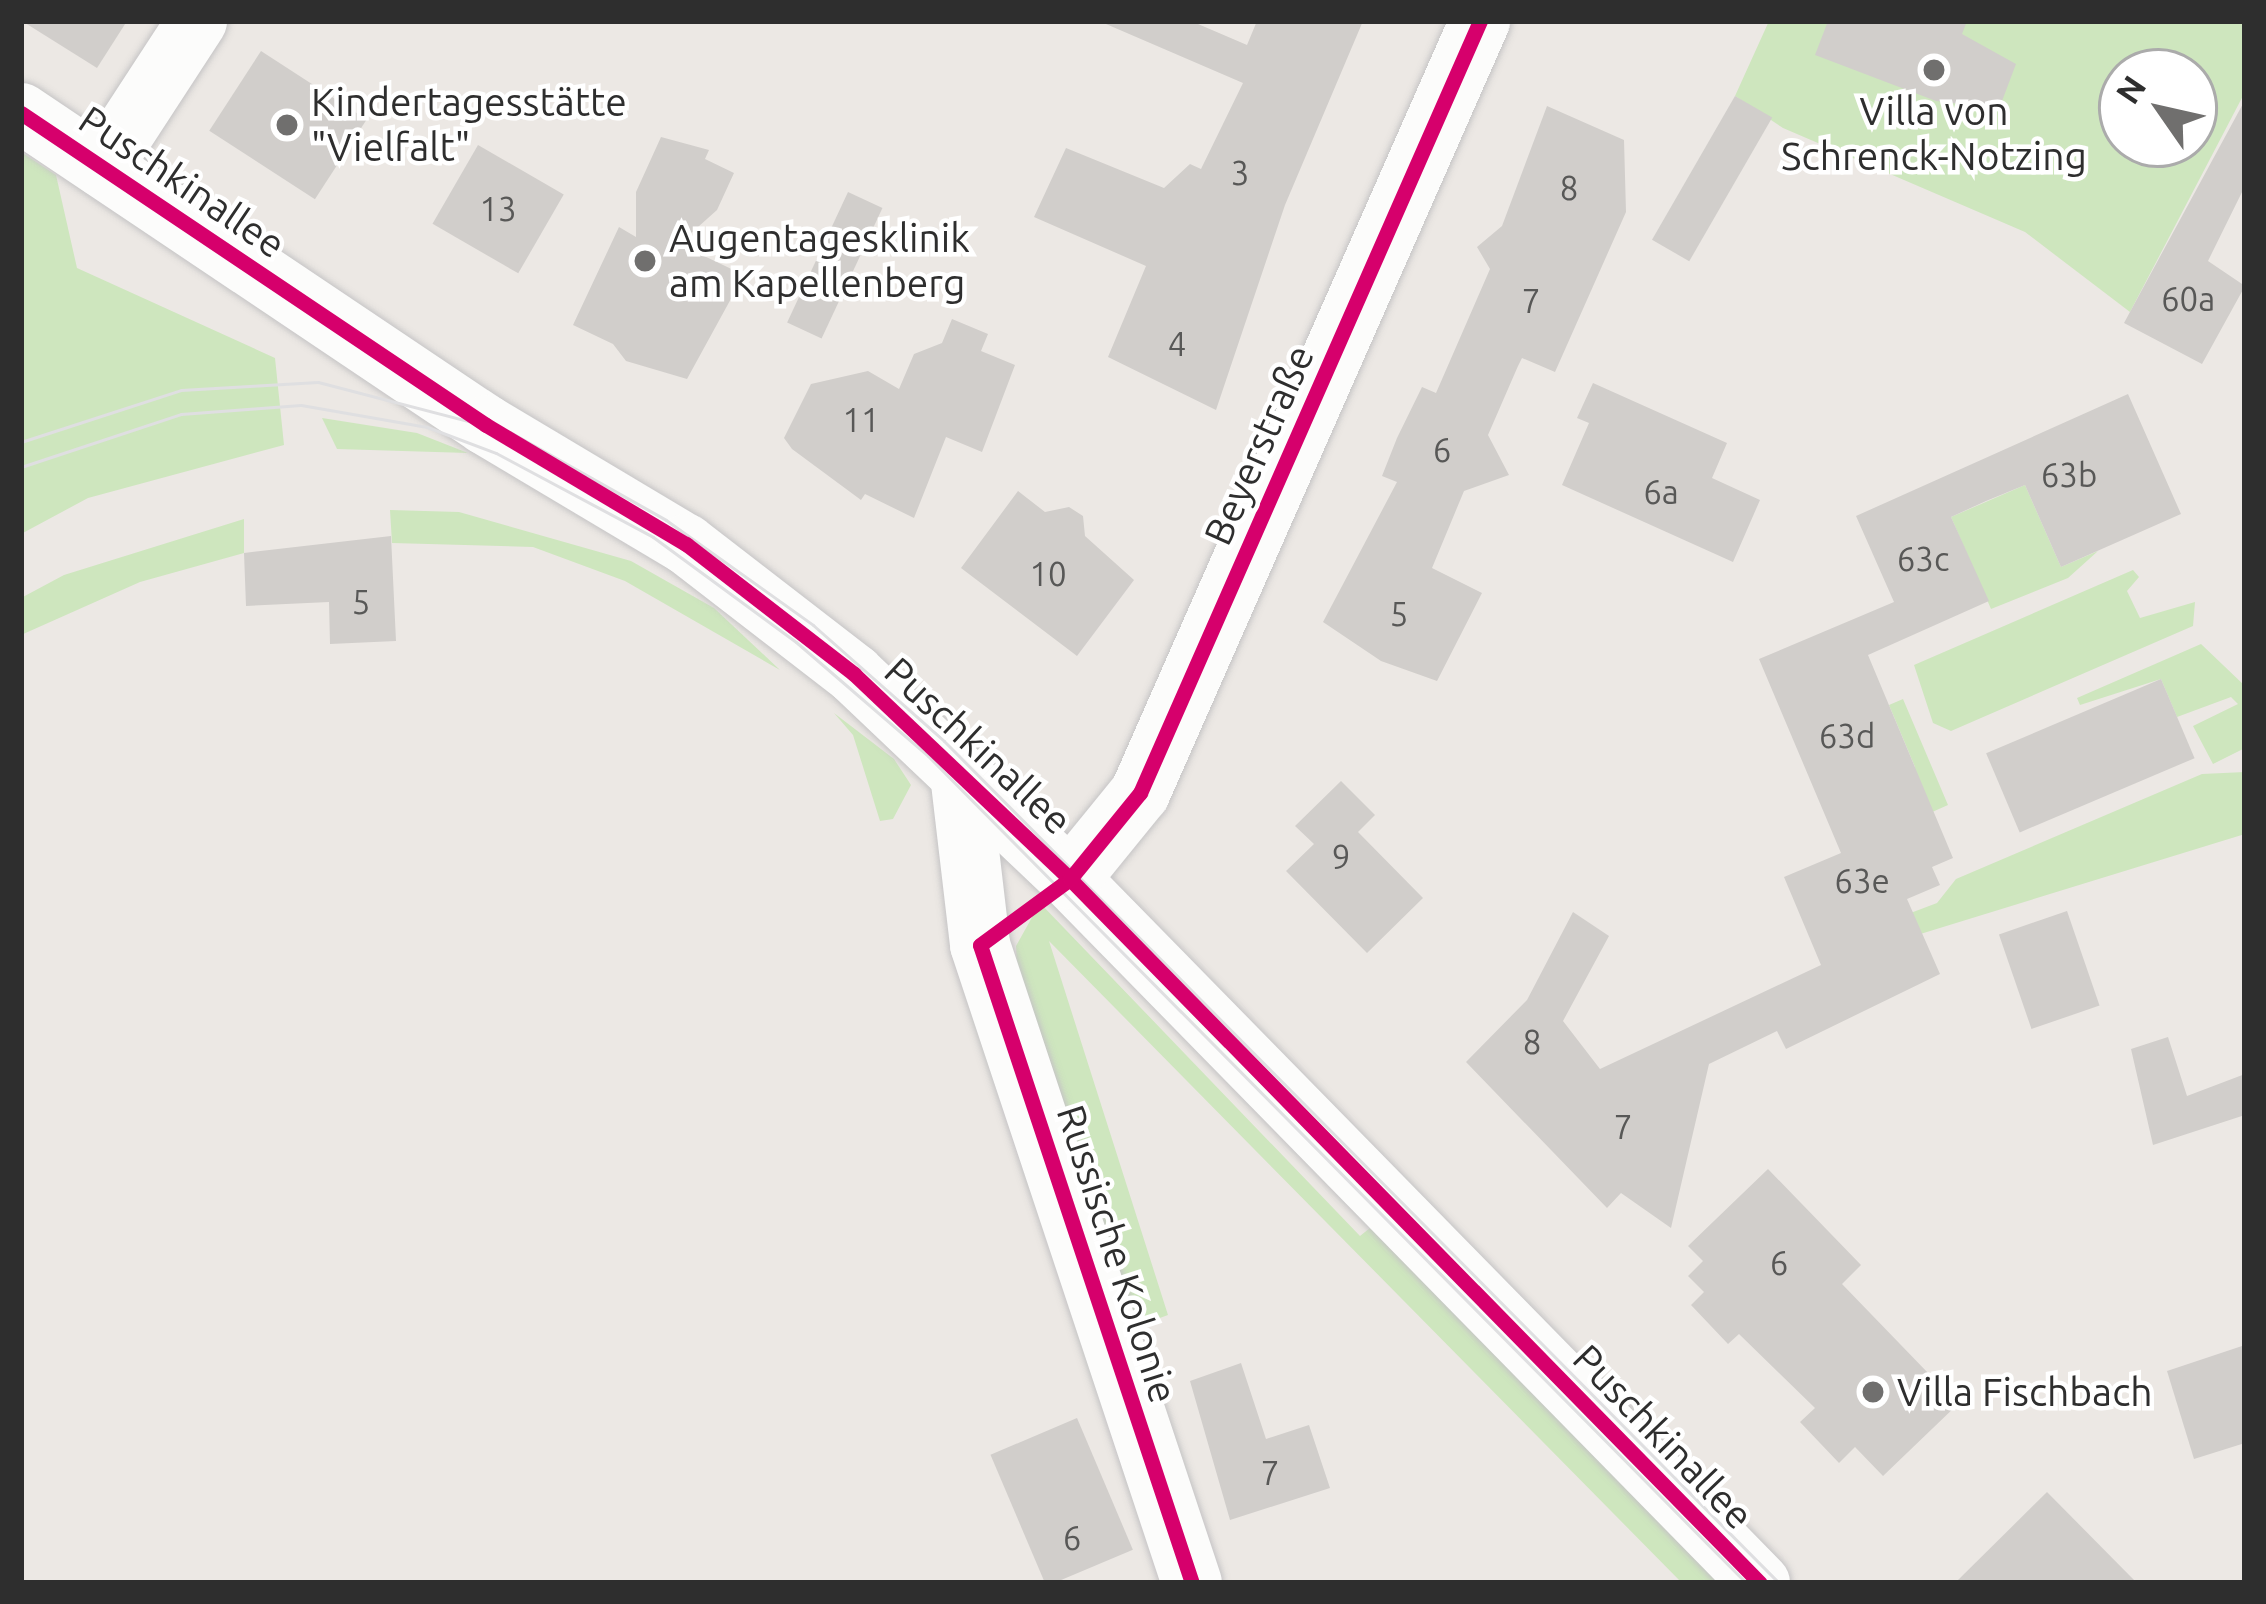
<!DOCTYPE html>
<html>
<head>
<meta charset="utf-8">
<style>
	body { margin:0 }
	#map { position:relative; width:2266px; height:1604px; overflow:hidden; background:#ece8e4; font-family:Ubuntu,sans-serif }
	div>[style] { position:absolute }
	.green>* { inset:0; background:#cee6be }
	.building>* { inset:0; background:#d1cecb; transform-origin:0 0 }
	.roads { filter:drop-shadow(0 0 3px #c5c4c5) drop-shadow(0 0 3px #c5c4c5) }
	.minor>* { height:60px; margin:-30px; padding:0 30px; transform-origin:30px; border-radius:30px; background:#fcfcfb }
	.tram>* { height:3px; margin:-1.5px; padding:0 1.5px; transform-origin:1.5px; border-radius:1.5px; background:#dfdfe1 }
	.cycleway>* { height:15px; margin:-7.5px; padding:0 7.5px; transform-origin:7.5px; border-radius:7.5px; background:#d6006c }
	.dots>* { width:33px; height:33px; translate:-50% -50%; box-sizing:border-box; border:6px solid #fff; border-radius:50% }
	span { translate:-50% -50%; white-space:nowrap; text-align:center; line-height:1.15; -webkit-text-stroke:9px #fff; paint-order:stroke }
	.number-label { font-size:33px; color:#585857 }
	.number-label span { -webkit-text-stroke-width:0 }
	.poi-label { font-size:39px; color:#2e2e2e }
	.left { translate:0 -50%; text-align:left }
	.street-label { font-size:39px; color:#2e2e2e }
	.frame { position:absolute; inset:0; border:24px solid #2e2e2e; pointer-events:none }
	.north { position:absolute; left:2098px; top:48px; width:120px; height:120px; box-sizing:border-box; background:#fff; border:3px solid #ababab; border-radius:50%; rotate:304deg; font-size:33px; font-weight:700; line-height:48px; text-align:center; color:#2e2e2e }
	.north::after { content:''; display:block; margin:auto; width:42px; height:54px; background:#706f6e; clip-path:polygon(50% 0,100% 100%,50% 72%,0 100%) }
</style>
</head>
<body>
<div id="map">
	<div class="green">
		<i style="clip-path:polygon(evenodd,1769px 21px,2245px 21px,2245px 92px,2130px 312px,2025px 232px,1783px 128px,1735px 96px,1769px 21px,2122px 72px,2194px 72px,2194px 144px,2122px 144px,2122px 72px)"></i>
		<i style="clip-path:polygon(21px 152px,56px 175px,77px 268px,275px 358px,284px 445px,88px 498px,21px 534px)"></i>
		<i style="clip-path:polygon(322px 418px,417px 433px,468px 453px,337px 449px)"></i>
		<i style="clip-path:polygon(2025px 485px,2061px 567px,2098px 551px,2068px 578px,1991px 609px,1951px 517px)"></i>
		<i style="clip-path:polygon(390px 510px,459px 512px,631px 561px,714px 608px,780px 670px,625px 581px,533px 547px,392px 543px)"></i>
		<i style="clip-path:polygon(244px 519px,244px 553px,140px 582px,21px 635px,21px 598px,64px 575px)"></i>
		<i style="clip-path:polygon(2133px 570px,2139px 577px,2127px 591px,2140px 618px,2195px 602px,2193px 626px,1951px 731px,1933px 723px,1914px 665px)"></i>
		<i style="clip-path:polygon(2201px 644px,2245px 686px,2245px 748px,2213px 764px,2193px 726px,2238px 704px,2231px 697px,2177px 717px,2161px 679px,2080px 705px,2077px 698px)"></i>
		<i style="clip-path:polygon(1903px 699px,1948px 805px,1878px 836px,1915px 767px,1889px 705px)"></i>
		<i style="clip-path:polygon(834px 713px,894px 759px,911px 785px,893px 819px,880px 821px,853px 735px)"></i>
		<i style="clip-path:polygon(2245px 772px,2245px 834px,1836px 960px,1818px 948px,1937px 903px,1956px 879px,2202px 774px)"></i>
		<i style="clip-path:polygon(1040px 903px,1360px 1236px,1370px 1228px,1718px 1583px,1682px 1583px,1049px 941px,1168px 1315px,1135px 1327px,1017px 971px,1016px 946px)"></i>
	</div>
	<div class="building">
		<i style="clip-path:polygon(22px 21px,127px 21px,97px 68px)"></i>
		<i style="clip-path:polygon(1099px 21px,1191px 21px,1247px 45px,1257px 21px,1363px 21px,1285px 205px,1216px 410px,1108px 357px,1146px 266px,1034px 217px,1066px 148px,1164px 188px,1190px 164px,1201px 169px,1243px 83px)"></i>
		<i style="clip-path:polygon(1828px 21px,1967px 21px,1962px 34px,2016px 64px,1999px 109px,1936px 101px,1815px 55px)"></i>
		<i style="left:261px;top:51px;width:126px;height:95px;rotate:33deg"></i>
		<i style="left:1735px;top:96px;width:43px;height:166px;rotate:30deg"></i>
		<i style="clip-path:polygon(2245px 100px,2245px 186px,2208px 261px,2245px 286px,2202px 364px,2124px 323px)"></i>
		<i style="clip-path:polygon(1547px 106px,1624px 140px,1626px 212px,1555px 372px,1522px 358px,1518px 366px,1488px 435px,1509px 475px,1464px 491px,1432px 568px,1482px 593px,1437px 681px,1381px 661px,1323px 622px,1397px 482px,1382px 476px,1397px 438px,1422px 387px,1436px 393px,1490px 269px,1477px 247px,1502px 226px)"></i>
		<i style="clip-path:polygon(661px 137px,709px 150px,705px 159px,734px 173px,717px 210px,679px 244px,744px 275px,687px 379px,626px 361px,613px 344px,573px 325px,619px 227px,636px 237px,636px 192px)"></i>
		<i style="left:478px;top:145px;width:99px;height:91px;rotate:30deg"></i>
		<i style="left:848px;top:192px;width:38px;height:144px;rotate:25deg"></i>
		<i style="clip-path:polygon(952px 319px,988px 334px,981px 351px,1015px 365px,982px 452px,946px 437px,914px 518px,865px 494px,861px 500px,792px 449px,784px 438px,811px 384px,868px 371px,899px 389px,914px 354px,942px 343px)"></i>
		<i style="clip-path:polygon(1593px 383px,1727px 443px,1712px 478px,1760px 500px,1733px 562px,1562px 485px,1589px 423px,1577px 418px)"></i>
		<i style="clip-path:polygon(2128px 394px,2181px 514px,2061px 567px,2025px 485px,1986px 501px,1951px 517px,1989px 601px,1868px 655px,1953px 858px,1932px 867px,1940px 885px,1907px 899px,1940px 974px,1786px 1049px,1777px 1031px,1709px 1064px,1671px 1228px,1621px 1193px,1607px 1208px,1466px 1062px,1527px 1000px,1573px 912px,1609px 936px,1563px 1021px,1600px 1069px,1821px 965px,1784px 877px,1841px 853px,1759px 659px,1894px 602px,1856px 516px)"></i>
		<i style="clip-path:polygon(1018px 491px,1045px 512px,1069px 507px,1083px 516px,1085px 536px,1134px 580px,1077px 656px,961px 568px)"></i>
		<i style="clip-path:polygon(391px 536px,396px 641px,330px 644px,329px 602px,246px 606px,244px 553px)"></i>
		<i style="left:2161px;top:679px;width:86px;height:190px;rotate:67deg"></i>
		<i style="clip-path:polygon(1341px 781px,1375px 815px,1358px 832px,1423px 898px,1367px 953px,1286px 871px,1314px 844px,1295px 826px)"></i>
		<i style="left:2067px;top:911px;width:100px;height:72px;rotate:71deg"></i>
		<i style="clip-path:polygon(2168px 1037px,2187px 1096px,2245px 1074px,2245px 1115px,2153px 1145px,2131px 1049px)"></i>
		<i style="clip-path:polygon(1768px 1169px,1861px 1265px,1842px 1284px,1958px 1404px,1883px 1476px,1855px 1447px,1839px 1463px,1800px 1422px,1815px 1408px,1739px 1334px,1728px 1344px,1691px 1305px,1704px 1292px,1688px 1276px,1703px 1261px,1688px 1246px)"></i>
		<i style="clip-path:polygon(2245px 1345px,2245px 1443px,2194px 1459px,2167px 1371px)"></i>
		<i style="clip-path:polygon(1241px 1363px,1266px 1439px,1309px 1425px,1330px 1488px,1230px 1520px,1190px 1381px)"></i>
		<i style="left:1077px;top:1418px;width:143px;height:94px;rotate:67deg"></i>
		<i style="clip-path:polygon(2047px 1492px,2137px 1583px,1955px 1583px)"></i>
	</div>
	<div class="roads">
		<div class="minor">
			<i style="left:21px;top:113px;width:560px;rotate:33.86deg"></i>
			<i style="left:486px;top:425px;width:233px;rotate:30.8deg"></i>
			<i style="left:686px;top:544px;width:212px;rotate:37.7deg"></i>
			<i style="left:854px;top:674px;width:298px;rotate:43.5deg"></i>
			<i style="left:1070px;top:879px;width:986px;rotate:45.58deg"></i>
			<i style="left:102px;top:167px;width:174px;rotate:-56.9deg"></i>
			<i style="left:960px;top:774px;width:172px;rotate:83.3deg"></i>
			<i style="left:980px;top:945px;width:672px;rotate:71.62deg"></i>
			<i style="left:1070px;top:879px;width:111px;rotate:-50.9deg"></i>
			<i style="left:1140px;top:793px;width:844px;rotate:-66.23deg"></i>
		</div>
	</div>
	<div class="tram">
		<i style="left:21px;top:442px;width:168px;rotate:-18deg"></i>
		<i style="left:181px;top:390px;width:137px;rotate:-3.3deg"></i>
		<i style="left:318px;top:382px;width:198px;rotate:14.6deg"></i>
		<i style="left:510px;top:432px;width:179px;rotate:29.4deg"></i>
		<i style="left:666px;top:520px;width:181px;rotate:35.5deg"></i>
		<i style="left:813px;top:625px;width:175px;rotate:41.5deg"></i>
		<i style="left:944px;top:741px;width:1186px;rotate:45.24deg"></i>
		<i style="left:21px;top:467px;width:169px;rotate:-18.3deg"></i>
		<i style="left:181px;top:414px;width:120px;rotate:-4.3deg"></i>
		<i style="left:301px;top:405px;width:128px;rotate:9.9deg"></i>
		<i style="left:427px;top:427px;width:74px;rotate:20.6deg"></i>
		<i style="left:496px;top:453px;width:178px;rotate:28.1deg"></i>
		<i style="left:653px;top:537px;width:177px;rotate:36.3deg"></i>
		<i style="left:796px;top:642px;width:174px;rotate:40.8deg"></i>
		<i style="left:928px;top:756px;width:1163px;rotate:45.31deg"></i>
	</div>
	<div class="cycleway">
		<i style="left:21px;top:113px;width:560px;rotate:33.86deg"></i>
		<i style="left:486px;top:425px;width:233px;rotate:30.8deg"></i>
		<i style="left:686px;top:544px;width:212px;rotate:37.7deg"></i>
		<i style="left:854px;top:674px;width:298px;rotate:43.5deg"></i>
		<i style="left:1070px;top:879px;width:986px;rotate:45.58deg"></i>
		<i style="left:1192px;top:1583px;width:672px;rotate:-108.38deg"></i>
		<i style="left:980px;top:945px;width:112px;rotate:-36.3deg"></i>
		<i style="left:1070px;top:879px;width:111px;rotate:-50.9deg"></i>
		<i style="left:1140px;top:793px;width:844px;rotate:-66.23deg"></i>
	</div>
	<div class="dots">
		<i style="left:1934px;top:70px;background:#706f6e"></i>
		<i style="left:287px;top:125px;background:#706f6e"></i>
		<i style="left:645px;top:261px;background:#706f6e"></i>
		<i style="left:1873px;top:1392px;background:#706f6e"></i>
	</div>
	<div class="number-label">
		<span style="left:1240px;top:173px">3</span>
		<span style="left:1569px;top:188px">8</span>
		<span style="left:498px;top:209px">13</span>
		<span style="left:2188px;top:299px">60a</span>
		<span style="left:1531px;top:301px">7</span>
		<span style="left:1177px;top:344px">4</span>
		<span style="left:861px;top:420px">11</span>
		<span style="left:1442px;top:450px">6</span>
		<span style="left:2069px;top:475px">63b</span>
		<span style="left:1661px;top:492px">6a</span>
		<span style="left:1923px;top:559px">63c</span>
		<span style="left:1048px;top:574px">10</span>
		<span style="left:361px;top:602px">5</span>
		<span style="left:1399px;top:614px">5</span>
		<span style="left:1847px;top:736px">63d</span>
		<span style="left:1341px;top:857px">9</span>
		<span style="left:1862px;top:881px">63e</span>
		<span style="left:1532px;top:1042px">8</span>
		<span style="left:1623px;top:1127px">7</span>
		<span style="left:1779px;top:1263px">6</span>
		<span style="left:1270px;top:1473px">7</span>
		<span style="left:1072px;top:1538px">6</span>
	</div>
	<div class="poi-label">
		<span class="left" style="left:311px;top:125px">Kindertagesstätte<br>"Vielfalt"</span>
		<span style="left:1934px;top:134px">Villa von<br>Schrenck-Notzing</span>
		<span class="left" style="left:669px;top:261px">Augentagesklinik<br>am Kapellenberg</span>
		<span class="left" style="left:1897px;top:1392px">Villa Fischbach</span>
	</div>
	<div class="street-label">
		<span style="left:182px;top:182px;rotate:34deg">Puschkinallee</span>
		<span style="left:1259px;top:445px;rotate:-66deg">Beyerstraße</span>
		<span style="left:978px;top:746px;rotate:43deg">Puschkinallee</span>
		<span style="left:1117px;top:1254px;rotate:72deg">Russische Kolonie</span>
		<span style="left:1663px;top:1437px;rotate:46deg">Puschkinallee</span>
	</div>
	<div class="frame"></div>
	<div class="north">N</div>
</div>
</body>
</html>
